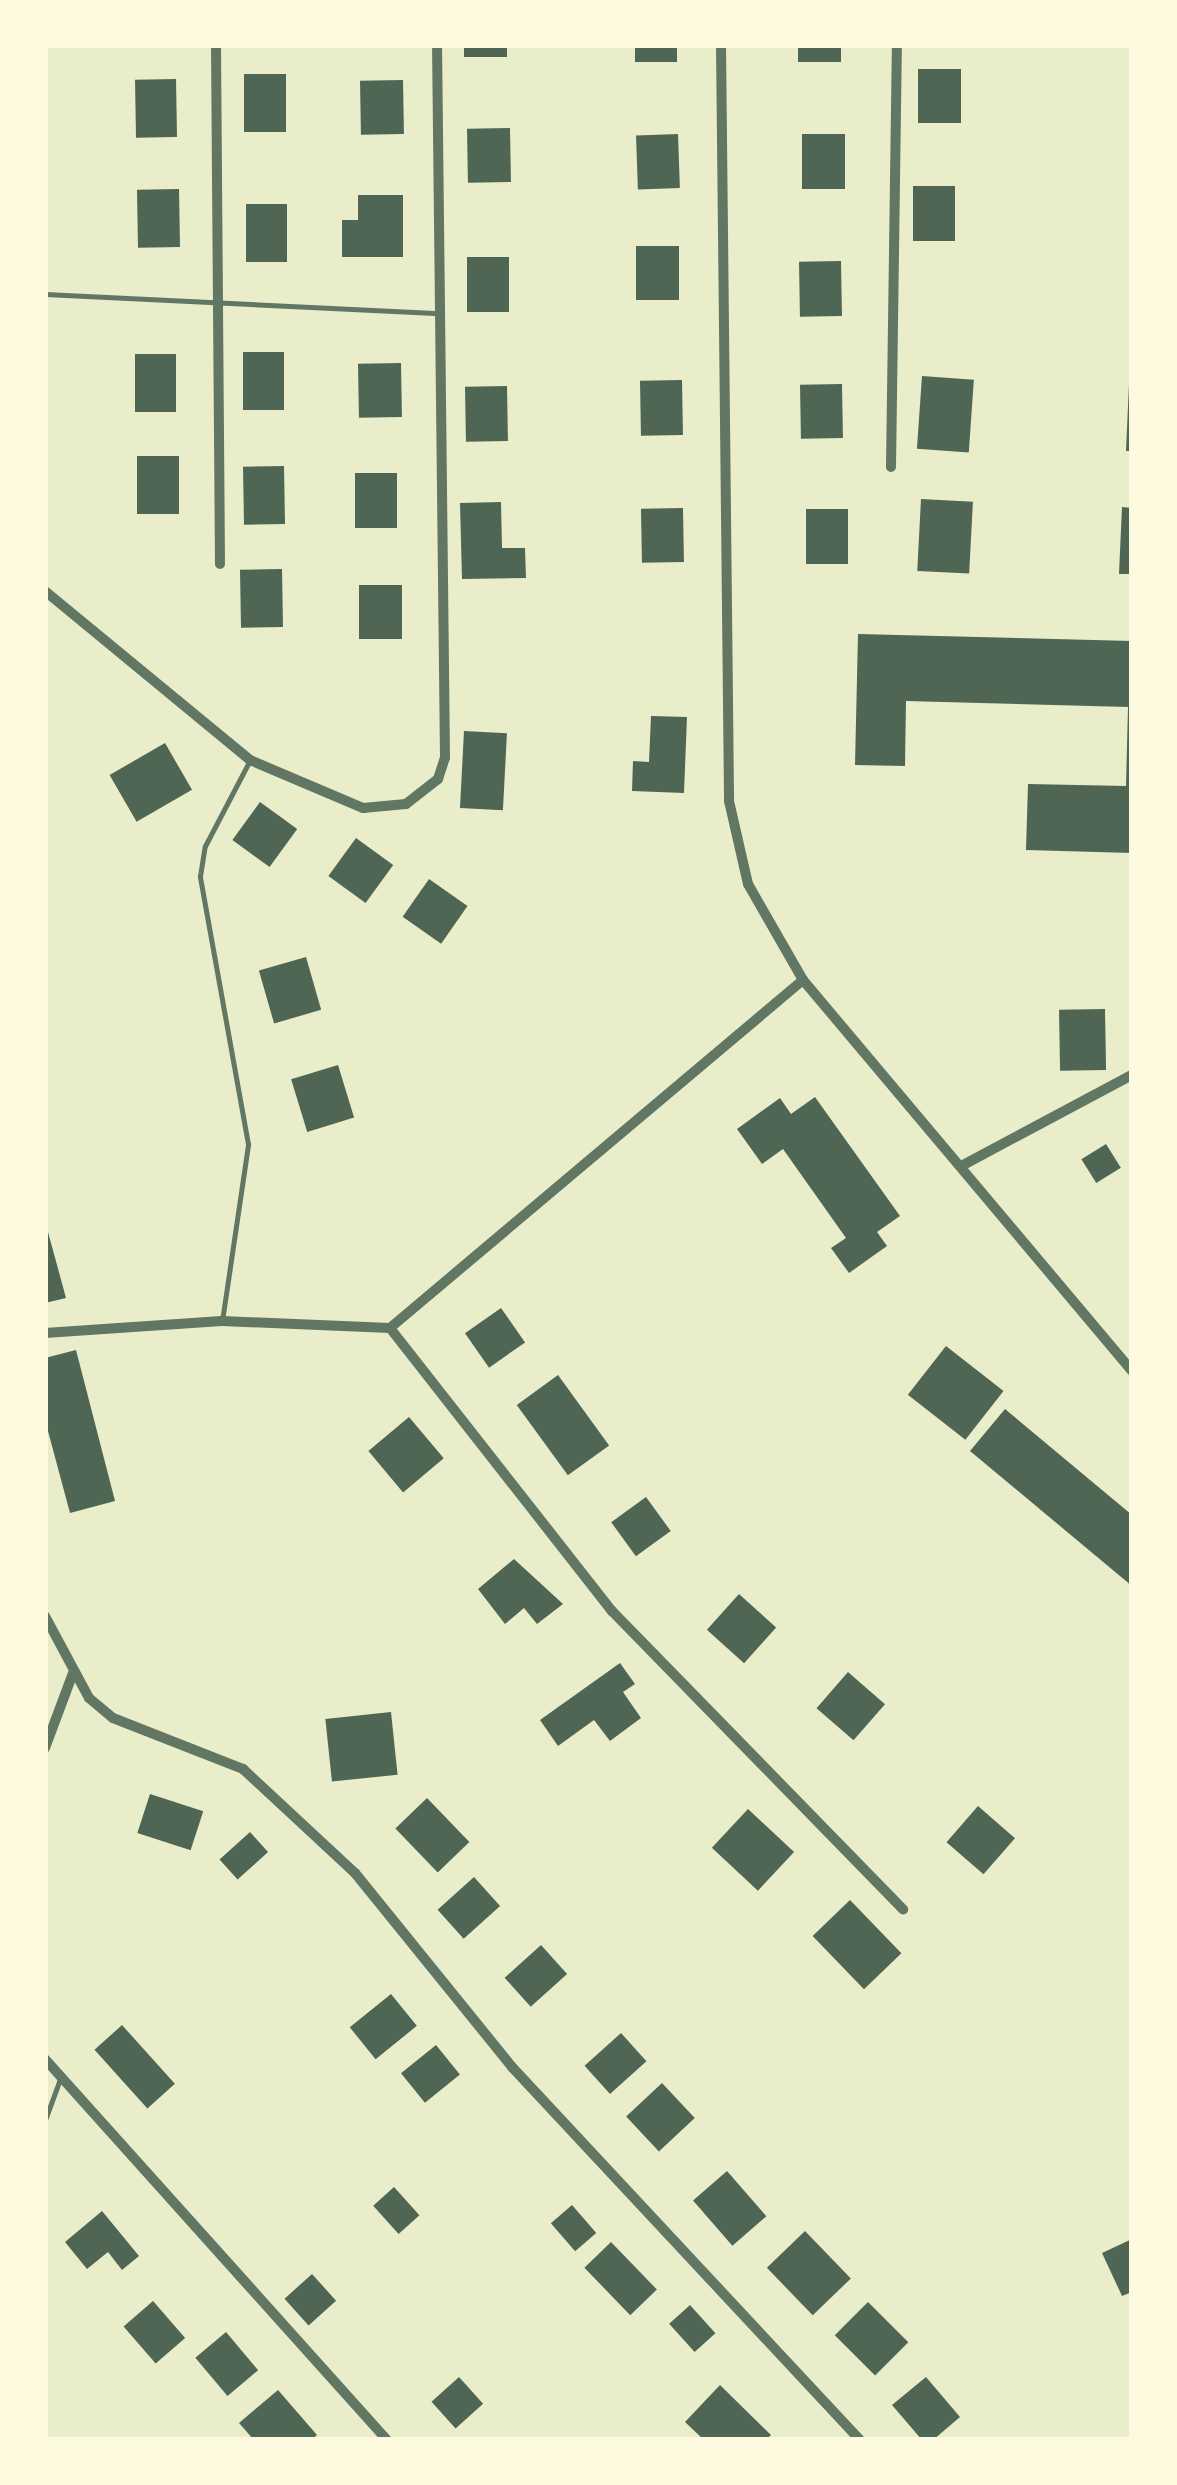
<!DOCTYPE html>
<html>
<head>
<meta charset="utf-8">
<style>
	body { margin:0 }
	#map { position:relative; width:1177px; height:2485px; overflow:hidden; background:#e9edc9; font-family:"Roboto Condensed",sans-serif }
	div>[style] { position:absolute }
	.building>* { inset:0; background:#4f6655; transform-origin:0 0 }
	.service>* { height:5px; margin:-2.5px; padding:0 2.5px; transform-origin:2.5px; border-radius:2.5px; background:#617663 }
	.minor>* { height:10px; margin:-5px; padding:0 5px; transform-origin:5px; border-radius:5px; background:#617663 }
	span { translate:-50% -50%; white-space:nowrap; text-align:center; line-height:1.15; -webkit-text-stroke:10px #fefae0; paint-order:stroke }
	.frame { position:absolute; inset:0; border:48px solid #fefae0; pointer-events:none }
</style>
</head>
<body>
<div id="map">
	<div class="building">
		<i style="left:464px;top:45px;width:43px;height:12px"></i>
		<i style="left:635px;top:45px;width:42px;height:17px"></i>
		<i style="left:798px;top:45px;width:43px;height:17px"></i>
		<i style="left:918px;top:69px;width:43px;height:54px"></i>
		<i style="left:244px;top:74px;width:42px;height:58px"></i>
		<i style="left:176px;top:79px;width:58px;height:41px;rotate:89deg"></i>
		<i style="left:403px;top:80px;width:54px;height:43px;rotate:89deg"></i>
		<i style="left:510px;top:128px;width:54px;height:43px;rotate:89deg"></i>
		<i style="left:678px;top:134px;width:54px;height:42px;rotate:88deg"></i>
		<i style="left:845px;top:134px;width:55px;height:43px;rotate:90deg"></i>
		<i style="left:913px;top:186px;width:42px;height:55px"></i>
		<i style="left:179px;top:189px;width:58px;height:42px;rotate:89deg"></i>
		<i style="clip-path:polygon(358px 195px,403px 195px,403px 257px,342px 257px,342px 220px,358px 220px)"></i>
		<i style="left:246px;top:204px;width:41px;height:58px"></i>
		<i style="left:636px;top:246px;width:43px;height:54px"></i>
		<i style="left:467px;top:257px;width:42px;height:55px"></i>
		<i style="left:841px;top:261px;width:55px;height:42px;rotate:89deg"></i>
		<i style="left:243px;top:352px;width:41px;height:58px"></i>
		<i style="left:135px;top:354px;width:41px;height:58px"></i>
		<i style="left:401px;top:363px;width:54px;height:43px;rotate:89deg"></i>
		<i style="left:922px;top:376px;width:52px;height:73px;rotate:4deg"></i>
		<i style="left:682px;top:380px;width:55px;height:42px;rotate:89deg"></i>
		<i style="left:842px;top:384px;width:54px;height:42px;rotate:89deg"></i>
		<i style="clip-path:polygon(1129px 384px,1132px 385px,1132px 451px,1126px 451px)"></i>
		<i style="left:507px;top:386px;width:55px;height:42px;rotate:89deg"></i>
		<i style="left:137px;top:456px;width:42px;height:58px"></i>
		<i style="left:284px;top:466px;width:58px;height:41px;rotate:89deg"></i>
		<i style="left:355px;top:473px;width:42px;height:55px"></i>
		<i style="left:921px;top:499px;width:52px;height:72px;rotate:3deg"></i>
		<i style="clip-path:polygon(501px 502px,502px 548px,525px 548px,526px 578px,462px 579px,460px 503px)"></i>
		<i style="clip-path:polygon(1122px 507px,1132px 508px,1132px 574px,1119px 574px)"></i>
		<i style="left:683px;top:508px;width:54px;height:42px;rotate:89deg"></i>
		<i style="left:806px;top:509px;width:42px;height:55px"></i>
		<i style="left:282px;top:569px;width:58px;height:42px;rotate:89deg"></i>
		<i style="left:359px;top:585px;width:43px;height:54px"></i>
		<i style="clip-path:polygon(858px 634px,1132px 641px,1132px 853px,1026px 850px,1028px 784px,1126px 786px,1128px 707px,906px 701px,905px 766px,855px 765px)"></i>
		<i style="clip-path:polygon(651px 716px,687px 717px,684px 793px,632px 791px,633px 761px,649px 762px)"></i>
		<i style="left:464px;top:731px;width:43px;height:77px;rotate:3deg"></i>
		<i style="left:165px;top:743px;width:54px;height:64px;rotate:60deg"></i>
		<i style="left:260px;top:802px;width:46px;height:47px;rotate:36deg"></i>
		<i style="left:356px;top:838px;width:46px;height:47px;rotate:36deg"></i>
		<i style="left:429px;top:879px;width:47px;height:46px;rotate:35deg"></i>
		<i style="left:306px;top:957px;width:55px;height:49px;rotate:74deg"></i>
		<i style="left:1105px;top:1009px;width:61px;height:46px;rotate:89deg"></i>
		<i style="left:338px;top:1065px;width:55px;height:49px;rotate:73deg"></i>
		<i style="clip-path:polygon(815px 1097px,900px 1216px,877px 1232px,887px 1246px,849px 1273px,831px 1248px,846px 1238px,783px 1149px,762px 1164px,737px 1129px,780px 1098px,791px 1114px)"></i>
		<i style="left:1106px;top:1144px;width:28px;height:29px;rotate:58deg"></i>
		<i style="clip-path:polygon(45px 1221px,66px 1298px,45px 1303px)"></i>
		<i style="left:501px;top:1308px;width:42px;height:44px;rotate:55deg"></i>
		<i style="left:946px;top:1346px;width:73px;height:62px;rotate:38deg"></i>
		<i style="clip-path:polygon(76px 1350px,115px 1501px,70px 1513px,45px 1420px,45px 1358px)"></i>
		<i style="left:558px;top:1375px;width:87px;height:51px;rotate:54deg"></i>
		<i style="clip-path:polygon(1005px 1409px,1132px 1515px,1132px 1586px,970px 1451px)"></i>
		<i style="left:409px;top:1417px;width:54px;height:53px;rotate:50deg"></i>
		<i style="left:646px;top:1497px;width:42px;height:43px;rotate:54deg"></i>
		<i style="clip-path:polygon(514px 1559px,563px 1604px,537px 1624px,524px 1608px,505px 1624px,478px 1589px)"></i>
		<i style="left:739px;top:1594px;width:50px;height:48px;rotate:42deg"></i>
		<i style="clip-path:polygon(620px 1663px,635px 1684px,623px 1692px,641px 1718px,610px 1741px,594px 1720px,558px 1746px,540px 1720px)"></i>
		<i style="left:848px;top:1672px;width:49px;height:48px;rotate:41deg"></i>
		<i style="left:391px;top:1712px;width:63px;height:66px;rotate:84deg"></i>
		<i style="left:150px;top:1794px;width:56px;height:41px;rotate:18deg"></i>
		<i style="left:427px;top:1798px;width:61px;height:44px;rotate:46deg"></i>
		<i style="left:978px;top:1806px;width:49px;height:48px;rotate:41deg"></i>
		<i style="left:748px;top:1809px;width:63px;height:53px;rotate:43deg"></i>
		<i style="left:250px;top:1832px;width:27px;height:41px;rotate:48deg"></i>
		<i style="left:474px;top:1877px;width:39px;height:49px;rotate:48deg"></i>
		<i style="left:850px;top:1900px;width:74px;height:52px;rotate:46deg"></i>
		<i style="left:541px;top:1945px;width:39px;height:49px;rotate:48deg"></i>
		<i style="left:391px;top:1994px;width:41px;height:53px;rotate:51deg"></i>
		<i style="left:122px;top:2025px;width:79px;height:37px;rotate:48deg"></i>
		<i style="left:621px;top:2033px;width:38px;height:49px;rotate:48deg"></i>
		<i style="left:436px;top:2045px;width:38px;height:45px;rotate:51deg"></i>
		<i style="left:662px;top:2083px;width:48px;height:49px;rotate:47deg"></i>
		<i style="left:727px;top:2171px;width:60px;height:45px;rotate:49deg"></i>
		<i style="left:394px;top:2187px;width:38px;height:28px;rotate:48deg"></i>
		<i style="left:572px;top:2205px;width:37px;height:28px;rotate:49deg"></i>
		<i style="clip-path:polygon(102px 2211px,139px 2256px,122px 2270px,108px 2252px,87px 2269px,65px 2242px)"></i>
		<i style="left:805px;top:2231px;width:66px;height:53px;rotate:46deg"></i>
		<i style="clip-path:polygon(1132px 2239px,1132px 2292px,1122px 2296px,1102px 2253px)"></i>
		<i style="left:611px;top:2242px;width:66px;height:37px;rotate:46deg"></i>
		<i style="left:312px;top:2274px;width:36px;height:37px;rotate:48deg"></i>
		<i style="left:153px;top:2301px;width:49px;height:39px;rotate:49deg"></i>
		<i style="left:868px;top:2302px;width:57px;height:47px;rotate:45deg"></i>
		<i style="left:690px;top:2305px;width:38px;height:28px;rotate:48deg"></i>
		<i style="left:226px;top:2332px;width:50px;height:40px;rotate:50deg"></i>
		<i style="left:459px;top:2377px;width:36px;height:37px;rotate:48deg"></i>
		<i style="clip-path:polygon(926px 2377px,960px 2417px,933px 2440px,922px 2440px,892px 2405px)"></i>
		<i style="clip-path:polygon(720px 2385px,771px 2435px,766px 2440px,704px 2440px,685px 2422px)"></i>
		<i style="clip-path:polygon(278px 2390px,317px 2435px,311px 2440px,254px 2440px,239px 2423px)"></i>
	</div>
	<div class="service">
		<i style="left:45px;top:294px;width:390px;rotate:2.8deg"></i>
		<i style="left:222px;top:1321px;width:179px;rotate:-81.6deg"></i>
		<i style="left:248px;top:1144px;width:272px;rotate:-100.2deg"></i>
		<i style="left:200px;top:876px;width:30px;rotate:-81deg"></i>
		<i style="left:205px;top:846px;width:95px;rotate:-62.4deg"></i>
		<i style="left:45px;top:2120px;width:44px;rotate:-69.9deg"></i>
	</div>
	<div class="minor">
		<i style="left:216px;top:45px;width:519px;rotate:89.56deg"></i>
		<i style="left:721px;top:45px;width:756px;rotate:89.39deg"></i>
		<i style="left:729px;top:801px;width:85px;rotate:77.1deg"></i>
		<i style="left:748px;top:884px;width:111px;rotate:60.2deg"></i>
		<i style="left:803px;top:980px;width:511px;rotate:49.92deg"></i>
		<i style="left:891px;top:467px;width:422px;rotate:-89.2deg"></i>
		<i style="left:45px;top:591px;width:266px;rotate:39.5deg"></i>
		<i style="left:250px;top:760px;width:123px;rotate:23deg"></i>
		<i style="left:363px;top:808px;width:43px;rotate:-5.3deg"></i>
		<i style="left:406px;top:804px;width:41px;rotate:-38deg"></i>
		<i style="left:438px;top:779px;width:22px;rotate:-72deg"></i>
		<i style="left:445px;top:758px;width:713px;rotate:-90.64deg"></i>
		<i style="left:965px;top:1164px;width:189px;rotate:-28.1deg"></i>
		<i style="left:390px;top:1328px;width:360px;rotate:51.9deg"></i>
		<i style="left:612px;top:1611px;width:417px;rotate:45.7deg"></i>
		<i style="left:45px;top:1333px;width:177px;rotate:-3.9deg"></i>
		<i style="left:222px;top:1321px;width:168px;rotate:2.4deg"></i>
		<i style="left:390px;top:1328px;width:540px;rotate:-40.12deg"></i>
		<i style="left:45px;top:1616px;width:93px;rotate:61.8deg"></i>
		<i style="left:89px;top:1698px;width:31px;rotate:40deg"></i>
		<i style="left:113px;top:1718px;width:140px;rotate:21.4deg"></i>
		<i style="left:243px;top:1769px;width:153px;rotate:42.9deg"></i>
		<i style="left:355px;top:1873px;width:250px;rotate:51deg"></i>
		<i style="left:512px;top:2067px;width:510px;rotate:46.99deg"></i>
		<i style="left:45px;top:1748px;width:80px;rotate:-69.5deg"></i>
		<i style="left:45px;top:2059px;width:512px;rotate:48.09deg"></i>
	</div>
	<div class="frame"></div>
</div>
</body>
</html>
